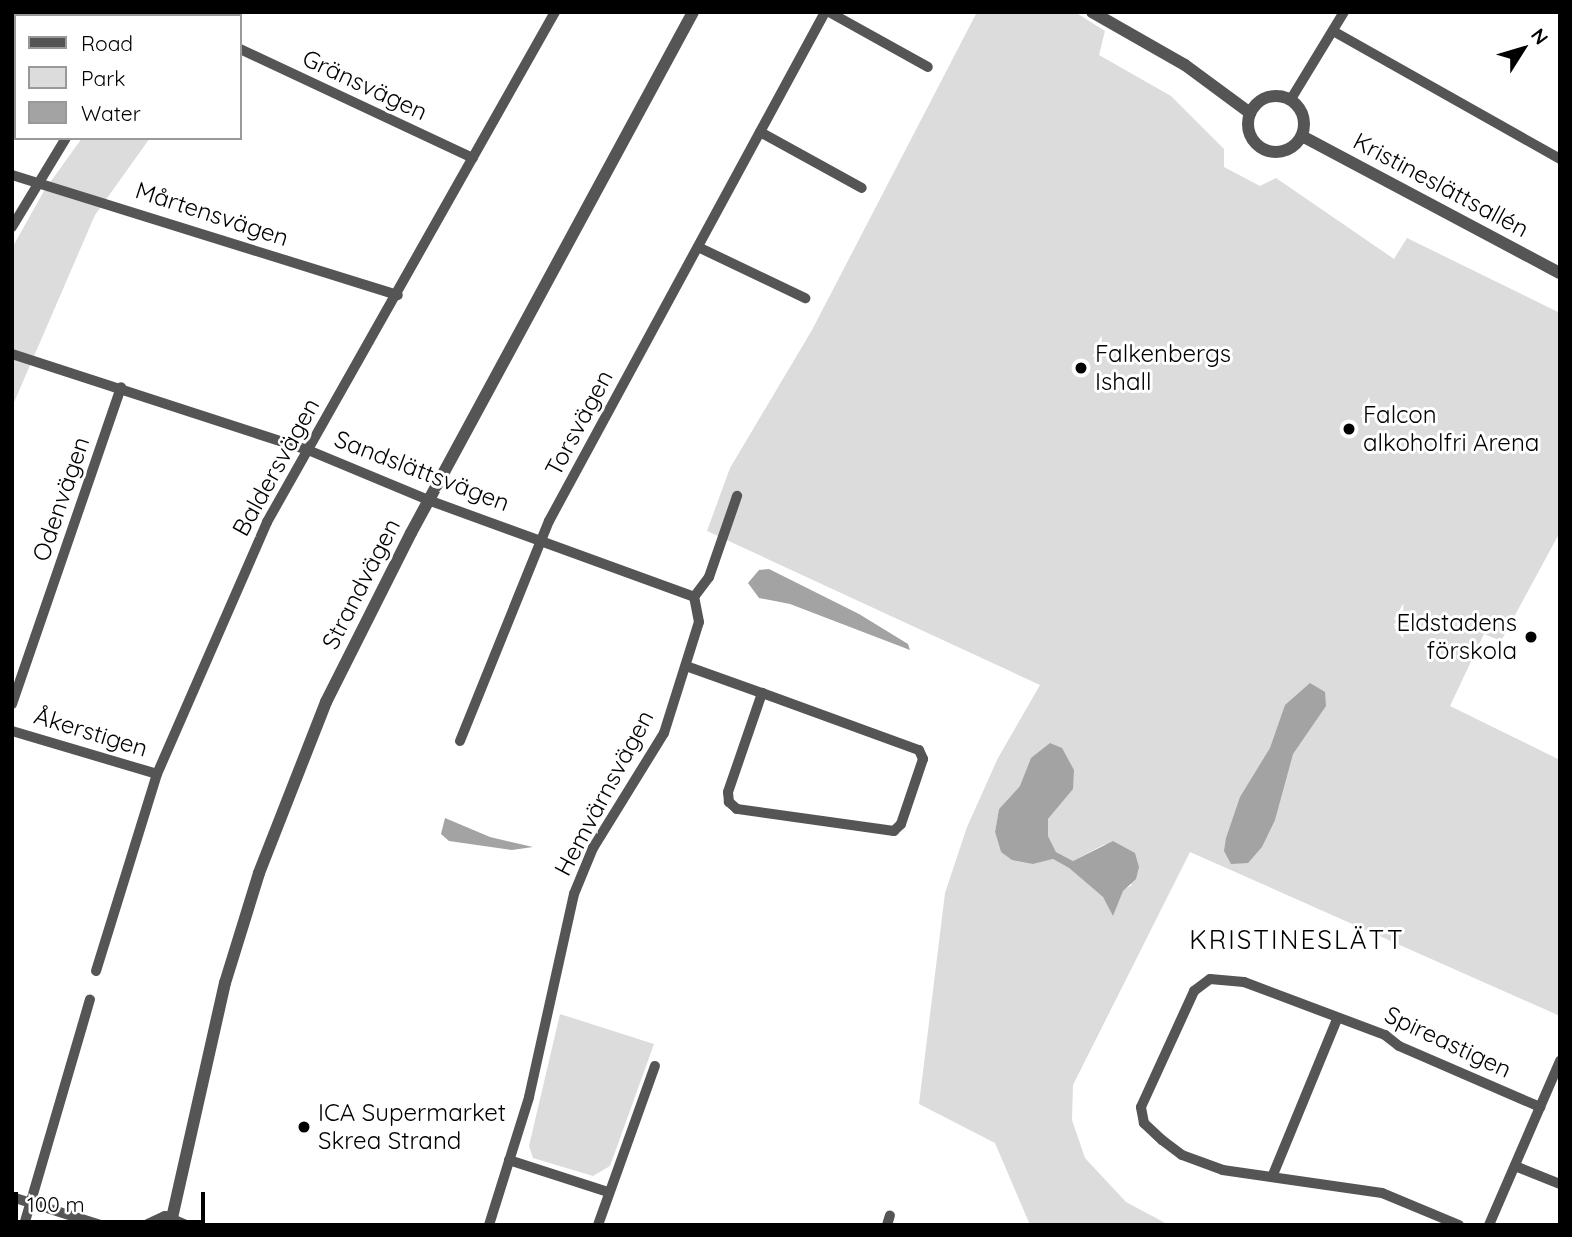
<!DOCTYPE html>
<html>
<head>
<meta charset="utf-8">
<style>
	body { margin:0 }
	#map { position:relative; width:1572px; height:1237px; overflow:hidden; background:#fff; font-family:Quicksand,sans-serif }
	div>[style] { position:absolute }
	.green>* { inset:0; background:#dcdcdc }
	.water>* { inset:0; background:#a3a3a3 }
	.minor>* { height:10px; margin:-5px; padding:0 5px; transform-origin:5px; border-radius:5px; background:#555 }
	.tertiary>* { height:12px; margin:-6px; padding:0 6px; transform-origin:6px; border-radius:6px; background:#555 }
	.tertiary>.ring { margin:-6px; padding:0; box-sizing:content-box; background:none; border:12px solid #555; border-radius:50% }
	.dots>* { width:19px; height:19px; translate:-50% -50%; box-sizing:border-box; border:4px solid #fff; border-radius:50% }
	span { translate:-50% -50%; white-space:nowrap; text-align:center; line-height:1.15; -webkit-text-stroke:6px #fff; paint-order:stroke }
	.street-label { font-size:24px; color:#000 }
	.poi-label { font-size:24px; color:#000 }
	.left { translate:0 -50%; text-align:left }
	.right { translate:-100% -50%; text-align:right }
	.neighbourhood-label { font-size:26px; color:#000; letter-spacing:2px }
	.frame { position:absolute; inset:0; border:14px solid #000; pointer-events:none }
	.legend { position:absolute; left:14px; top:14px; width:228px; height:126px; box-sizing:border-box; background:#fff; border:2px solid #999; margin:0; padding:9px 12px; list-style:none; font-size:21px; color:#000 }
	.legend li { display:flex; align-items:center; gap:14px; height:35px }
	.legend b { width:35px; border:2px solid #999 }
	.north { position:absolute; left:1488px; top:14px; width:70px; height:70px; -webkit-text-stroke:5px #fff; paint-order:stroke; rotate:53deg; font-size:19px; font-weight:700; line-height:28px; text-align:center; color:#000 }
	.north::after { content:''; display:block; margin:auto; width:24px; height:32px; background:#000; clip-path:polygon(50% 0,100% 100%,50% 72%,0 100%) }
	.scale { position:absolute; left:14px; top:1192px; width:191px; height:32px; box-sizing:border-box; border:4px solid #000; border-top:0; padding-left:9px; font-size:21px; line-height:24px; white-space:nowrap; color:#000; -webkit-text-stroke:5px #fff; paint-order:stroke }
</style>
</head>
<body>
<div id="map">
	<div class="green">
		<i style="clip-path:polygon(evenodd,977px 12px,1075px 12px,1105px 31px,1099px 55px,1171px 96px,1224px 149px,1224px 167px,1260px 186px,1276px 178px,1394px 259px,1407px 238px,1560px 313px,1560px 532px,1501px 641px,1484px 634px,1450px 706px,1560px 760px,1560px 1016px,1190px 852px,1073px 1085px,1072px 1120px,1085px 1158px,1126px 1202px,1169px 1225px,1030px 1225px,995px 1143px,919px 1104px,945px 893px,967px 827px,998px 758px,1040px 685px,707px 531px,730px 468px,812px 330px,977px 12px,1020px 786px,1066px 797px,1048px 819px,1048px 836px,1056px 852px,1073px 861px,1105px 844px,1132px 885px,1123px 890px,1113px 915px,1103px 897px,1069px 868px,1053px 859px,1033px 864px,1001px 852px,995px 832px,999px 809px,1020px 786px)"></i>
		<i style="clip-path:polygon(82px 138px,150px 138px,95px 215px,12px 407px,12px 248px,44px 191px)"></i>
		<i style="clip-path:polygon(560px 1014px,654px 1044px,610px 1166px,593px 1176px,533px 1158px,529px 1146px)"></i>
	</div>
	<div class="water">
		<i style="clip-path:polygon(769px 569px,859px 614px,908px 644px,910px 650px,790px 604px,759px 598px,748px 583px,759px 570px)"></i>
		<i style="clip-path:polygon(1310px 683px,1325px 692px,1326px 706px,1293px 754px,1275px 820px,1262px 847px,1248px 863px,1231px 864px,1224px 851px,1226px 838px,1240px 797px,1270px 748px,1285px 705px)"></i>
		<i style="clip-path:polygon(1050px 743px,1062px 748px,1074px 770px,1073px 789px,1048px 819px,1048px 836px,1056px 852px,1073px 861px,1113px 841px,1135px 853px,1139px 867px,1136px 879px,1123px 891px,1113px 916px,1103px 897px,1069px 868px,1053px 859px,1033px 864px,1012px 860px,1001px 852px,995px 832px,999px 809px,1020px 786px,1031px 758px)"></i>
		<i style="clip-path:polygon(445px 818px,490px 837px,533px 847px,512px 850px,449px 841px,441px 834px)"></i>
	</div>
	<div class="minor">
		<i style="left:161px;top:12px;width:9px;rotate:27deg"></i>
		<i style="left:829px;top:12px;width:113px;rotate:29.1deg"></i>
		<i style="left:146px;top:16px;width:4px;rotate:-63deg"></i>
		<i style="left:12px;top:23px;width:4px;rotate:14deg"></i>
		<i style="left:1333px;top:31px;width:261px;rotate:29.4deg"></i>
		<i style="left:240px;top:49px;width:257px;rotate:25.1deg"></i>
		<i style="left:1291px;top:99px;width:102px;rotate:-58.7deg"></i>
		<i style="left:760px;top:132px;width:116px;rotate:28.8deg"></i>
		<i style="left:12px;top:175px;width:404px;rotate:17.3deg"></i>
		<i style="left:12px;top:227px;width:104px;rotate:-58.8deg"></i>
		<i style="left:698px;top:247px;width:119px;rotate:25.5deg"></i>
		<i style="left:12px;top:354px;width:311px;rotate:18deg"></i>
		<i style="left:308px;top:450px;width:130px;rotate:22.6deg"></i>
		<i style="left:428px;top:500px;width:283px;rotate:20deg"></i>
		<i style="left:686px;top:666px;width:81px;rotate:19.6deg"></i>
		<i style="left:762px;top:693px;width:167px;rotate:20deg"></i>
		<i style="left:919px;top:750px;width:10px;rotate:66deg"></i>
		<i style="left:923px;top:759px;width:69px;rotate:108.7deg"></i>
		<i style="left:901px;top:824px;width:10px;rotate:135deg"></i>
		<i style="left:894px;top:831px;width:159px;rotate:-172deg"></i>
		<i style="left:737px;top:809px;width:11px;rotate:-139deg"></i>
		<i style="left:729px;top:802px;width:10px;rotate:-96deg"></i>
		<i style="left:728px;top:792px;width:105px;rotate:-71deg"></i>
		<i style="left:12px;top:704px;width:335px;rotate:-71deg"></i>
		<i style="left:12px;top:731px;width:151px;rotate:16.5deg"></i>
		<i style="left:460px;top:741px;width:237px;rotate:-68deg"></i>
		<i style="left:549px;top:521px;width:579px;rotate:-61.53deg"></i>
		<i style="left:96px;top:971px;width:206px;rotate:-72.8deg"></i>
		<i style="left:157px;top:774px;width:275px;rotate:-66.4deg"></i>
		<i style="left:267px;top:522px;width:586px;rotate:-60.55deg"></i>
		<i style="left:509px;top:1160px;width:104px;rotate:17.9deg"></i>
		<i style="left:1515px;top:1166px;width:48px;rotate:21.8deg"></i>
		<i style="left:1272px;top:1177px;width:171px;rotate:-67.6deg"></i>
		<i style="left:12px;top:1197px;width:93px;rotate:17.5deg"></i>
		<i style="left:24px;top:1225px;width:235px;rotate:-73.7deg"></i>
		<i style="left:489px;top:1225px;width:134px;rotate:-72.6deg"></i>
		<i style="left:529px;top:1097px;width:208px;rotate:-77.5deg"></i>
		<i style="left:574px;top:894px;width:50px;rotate:-67.6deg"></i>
		<i style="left:593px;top:848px;width:135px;rotate:-58.3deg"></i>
		<i style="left:664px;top:733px;width:116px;rotate:-72.5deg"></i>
		<i style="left:699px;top:622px;width:25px;rotate:-101deg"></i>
		<i style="left:694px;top:597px;width:25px;rotate:-53deg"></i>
		<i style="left:709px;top:577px;width:86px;rotate:-70.9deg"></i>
		<i style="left:598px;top:1225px;width:169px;rotate:-70.3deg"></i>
		<i style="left:887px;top:1225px;width:10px;rotate:-73deg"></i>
		<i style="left:1459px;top:1225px;width:83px;rotate:-157.4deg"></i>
		<i style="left:1382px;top:1193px;width:161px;rotate:-171.8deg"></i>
		<i style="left:1223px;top:1170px;width:44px;rotate:-159.9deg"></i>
		<i style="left:1182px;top:1155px;width:25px;rotate:-143deg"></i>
		<i style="left:1162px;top:1140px;width:25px;rotate:-137deg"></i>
		<i style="left:1144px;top:1123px;width:16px;rotate:-101deg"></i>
		<i style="left:1141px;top:1107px;width:128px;rotate:-65.4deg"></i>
		<i style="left:1194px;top:991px;width:20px;rotate:-37deg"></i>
		<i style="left:1210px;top:979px;width:34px;rotate:5deg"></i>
		<i style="left:1244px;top:982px;width:151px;rotate:20.6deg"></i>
		<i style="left:1385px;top:1035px;width:18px;rotate:38deg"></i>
		<i style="left:1399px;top:1046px;width:154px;rotate:23.4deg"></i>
		<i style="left:1489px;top:1225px;width:179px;rotate:-66.6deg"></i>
	</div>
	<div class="tertiary">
		<i style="left:1092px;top:12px;width:107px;rotate:29.7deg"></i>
		<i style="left:1185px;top:65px;width:81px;rotate:36.4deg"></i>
		<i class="ring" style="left:1248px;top:96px;width:44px;height:44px"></i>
		<i style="left:1302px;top:136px;width:292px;rotate:28deg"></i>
		<i style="left:172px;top:1218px;width:241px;rotate:-77.3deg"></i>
		<i style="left:225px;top:983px;width:115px;rotate:-72.8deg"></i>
		<i style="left:259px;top:873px;width:184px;rotate:-68.6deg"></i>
		<i style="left:326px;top:702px;width:189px;rotate:-63.3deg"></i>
		<i style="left:411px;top:533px;width:592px;rotate:-61.57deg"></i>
		<i style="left:148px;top:1225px;width:19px;rotate:-25deg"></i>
		<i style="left:165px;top:1217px;width:21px;rotate:23deg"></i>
	</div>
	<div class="dots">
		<i style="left:1081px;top:368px;background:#000"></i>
		<i style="left:1349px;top:429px;background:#000"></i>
		<i style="left:1531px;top:637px;background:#000"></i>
		<i style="left:304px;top:1127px;background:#000"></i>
	</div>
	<div class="street-label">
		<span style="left:365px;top:85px;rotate:25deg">Gränsvägen</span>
		<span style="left:1441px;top:185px;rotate:28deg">Kristineslättsallén</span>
		<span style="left:212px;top:214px;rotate:18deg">Mårtensvägen</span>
		<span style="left:579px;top:423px;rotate:-62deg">Torsvägen</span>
		<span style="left:276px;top:467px;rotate:-61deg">Baldersvägen</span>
		<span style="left:422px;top:471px;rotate:21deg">Sandslättsvägen</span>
		<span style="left:61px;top:499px;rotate:-71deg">Odenvägen</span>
		<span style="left:361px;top:584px;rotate:-63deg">Strandvägen</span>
		<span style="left:91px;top:732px;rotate:17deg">Åkerstigen</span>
		<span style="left:604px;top:793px;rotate:-62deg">Hemvärnsvägen</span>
		<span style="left:1448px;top:1042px;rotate:25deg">Spireastigen</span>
	</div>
	<div class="poi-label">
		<span class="left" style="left:1095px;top:368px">Falkenbergs<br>Ishall</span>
		<span class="left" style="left:1363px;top:429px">Falcon<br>alkoholfri Arena</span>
		<span class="right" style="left:1517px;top:637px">Eldstadens<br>förskola</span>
		<span class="left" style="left:318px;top:1127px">ICA Supermarket<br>Skrea Strand</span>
	</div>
	<div class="neighbourhood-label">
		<span style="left:1297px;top:940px">KRISTINESLÄTT</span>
	</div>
	<div class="frame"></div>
	<ul class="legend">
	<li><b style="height:9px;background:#555"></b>Road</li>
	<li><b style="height:19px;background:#dcdcdc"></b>Park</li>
	<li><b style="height:19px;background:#a3a3a3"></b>Water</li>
	</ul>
	<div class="north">N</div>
	<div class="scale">100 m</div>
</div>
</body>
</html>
